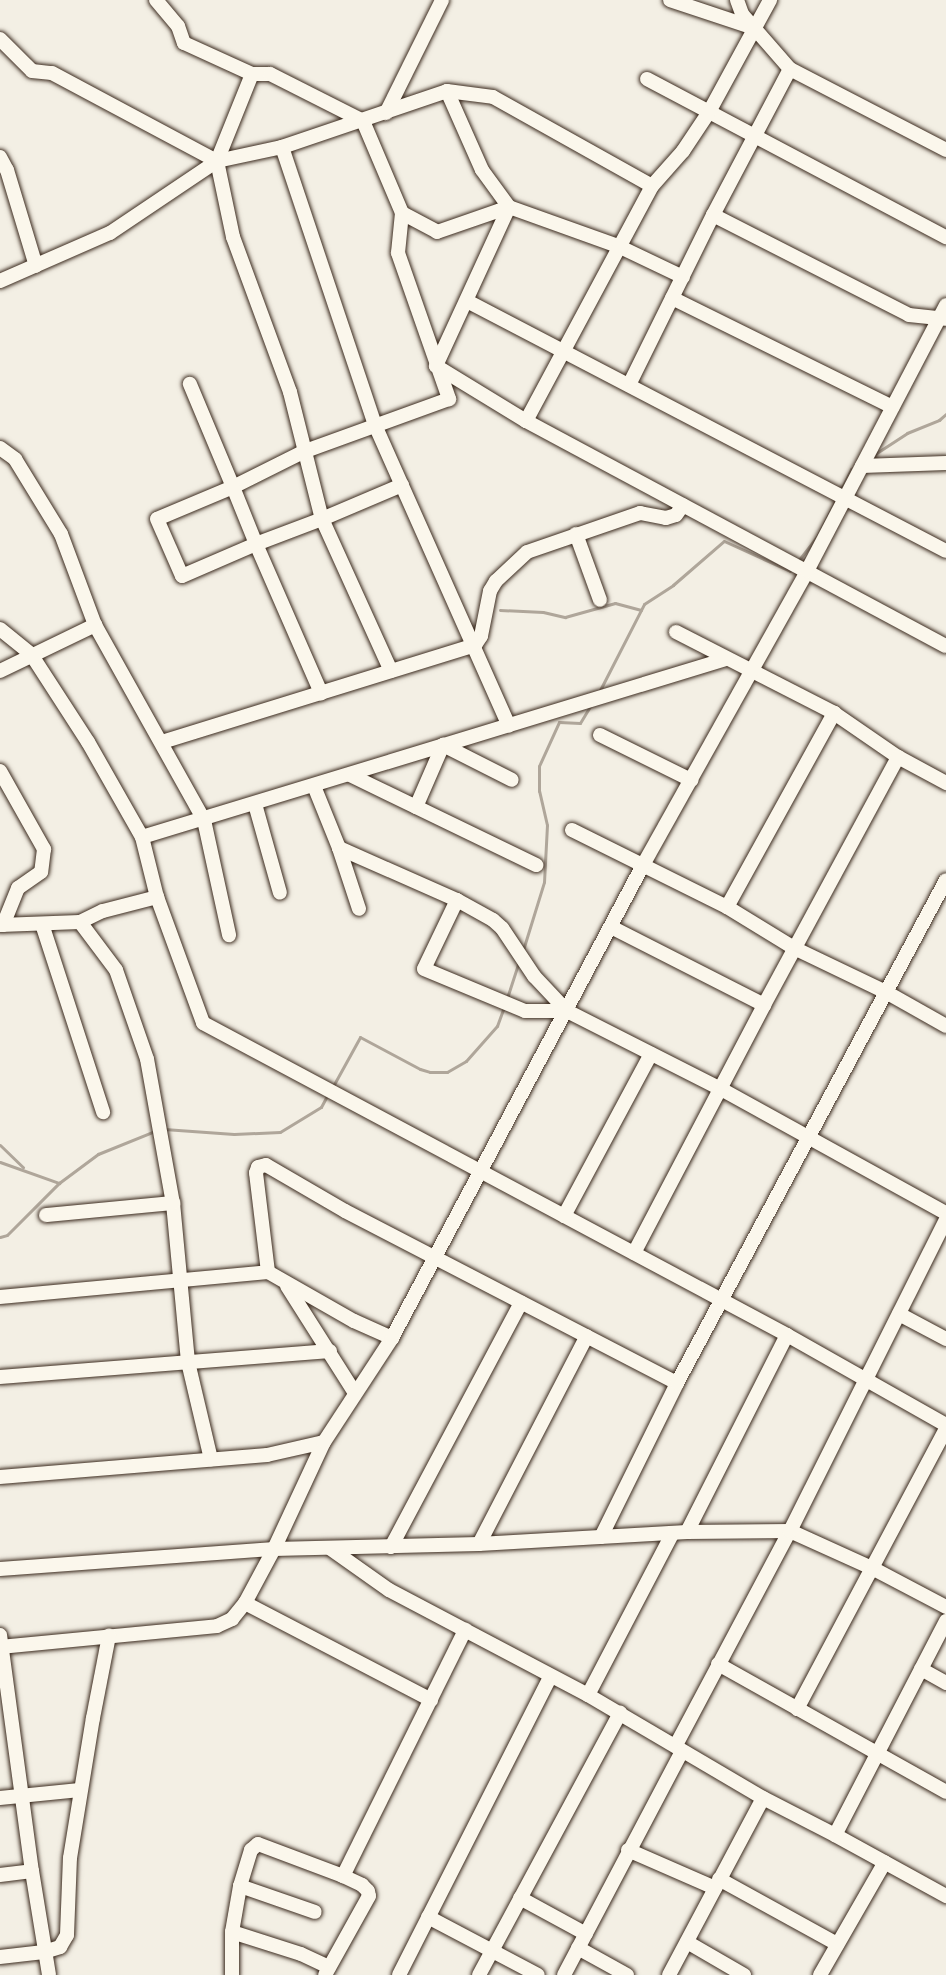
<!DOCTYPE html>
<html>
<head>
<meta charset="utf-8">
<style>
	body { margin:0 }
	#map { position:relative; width:946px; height:1975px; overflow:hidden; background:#f3efe4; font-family:"Shantell Sans",sans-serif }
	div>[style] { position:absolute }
	.stream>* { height:3px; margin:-1.5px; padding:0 1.5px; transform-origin:1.5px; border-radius:1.5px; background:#afa69a }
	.roads { filter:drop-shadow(0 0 2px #3b2a1e) drop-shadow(0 0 2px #3b2a1e) }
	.minor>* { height:14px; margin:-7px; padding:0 7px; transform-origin:7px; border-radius:7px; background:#fbf7ec }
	span { translate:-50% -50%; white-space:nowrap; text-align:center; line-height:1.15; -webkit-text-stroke:4.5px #fbf7ec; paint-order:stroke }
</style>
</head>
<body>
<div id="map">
	<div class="stream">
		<i style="left:875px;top:454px;width:38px;rotate:-33deg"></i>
		<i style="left:907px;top:433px;width:35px;rotate:-22deg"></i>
		<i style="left:939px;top:420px;width:9px;rotate:-41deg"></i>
		<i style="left:840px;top:492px;width:25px;rotate:-64deg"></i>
		<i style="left:851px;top:469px;width:7px;rotate:-27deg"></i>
		<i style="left:798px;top:561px;width:33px;rotate:-52deg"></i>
		<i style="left:818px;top:535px;width:42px;rotate:-62.8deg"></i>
		<i style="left:500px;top:610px;width:43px;rotate:2.7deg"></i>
		<i style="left:543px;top:612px;width:23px;rotate:13deg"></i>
		<i style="left:565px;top:617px;width:52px;rotate:-15.6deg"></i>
		<i style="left:615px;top:603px;width:27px;rotate:15deg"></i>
		<i style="left:598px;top:694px;width:101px;rotate:-62.9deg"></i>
		<i style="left:644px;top:604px;width:35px;rotate:-33deg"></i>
		<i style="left:673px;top:585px;width:67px;rotate:-40.8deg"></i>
		<i style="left:724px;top:541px;width:72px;rotate:24.4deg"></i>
		<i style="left:790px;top:571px;width:3px;rotate:-45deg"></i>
		<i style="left:523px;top:950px;width:71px;rotate:-72.8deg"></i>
		<i style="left:544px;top:882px;width:57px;rotate:-87deg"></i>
		<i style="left:547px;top:825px;width:35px;rotate:-103deg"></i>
		<i style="left:539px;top:791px;width:25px;rotate:-90deg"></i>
		<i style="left:539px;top:766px;width:48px;rotate:-65.6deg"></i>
		<i style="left:559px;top:722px;width:21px;rotate:3deg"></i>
		<i style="left:580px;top:723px;width:21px;rotate:-59deg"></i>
		<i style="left:507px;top:998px;width:38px;rotate:-72deg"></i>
		<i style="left:332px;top:1088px;width:58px;rotate:-61.2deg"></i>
		<i style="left:360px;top:1037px;width:68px;rotate:28.1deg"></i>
		<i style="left:420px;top:1069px;width:10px;rotate:17deg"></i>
		<i style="left:430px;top:1072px;width:17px"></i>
		<i style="left:447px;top:1072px;width:22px;rotate:-30deg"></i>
		<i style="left:466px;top:1061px;width:47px;rotate:-48.5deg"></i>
		<i style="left:497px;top:1026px;width:20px;rotate:-70deg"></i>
		<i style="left:164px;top:1129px;width:70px;rotate:4.1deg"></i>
		<i style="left:234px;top:1134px;width:46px;rotate:-2.5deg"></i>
		<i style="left:280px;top:1132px;width:48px;rotate:-31.4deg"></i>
		<i style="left:321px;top:1107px;width:15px;rotate:-62deg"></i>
		<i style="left:0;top:1145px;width:32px;rotate:44deg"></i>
		<i style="left:0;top:1162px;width:63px;rotate:19.6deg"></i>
		<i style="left:59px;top:1183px;width:49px;rotate:-36.6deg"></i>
		<i style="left:98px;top:1154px;width:61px;rotate:-22deg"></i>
		<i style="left:0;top:1237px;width:7px;rotate:-16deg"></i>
		<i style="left:7px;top:1235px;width:74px;rotate:-45deg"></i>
	</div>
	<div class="roads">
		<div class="minor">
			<i style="left:156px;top:0;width:34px;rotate:50deg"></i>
			<i style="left:178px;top:26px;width:18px;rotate:71deg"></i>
			<i style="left:184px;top:43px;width:75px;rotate:24.5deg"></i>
			<i style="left:252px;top:74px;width:18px"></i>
			<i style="left:270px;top:74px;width:104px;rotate:26.8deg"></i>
			<i style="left:363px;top:121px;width:100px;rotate:67deg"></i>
			<i style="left:402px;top:213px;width:40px;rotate:95.7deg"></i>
			<i style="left:398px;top:253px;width:155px;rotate:70.7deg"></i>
			<i style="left:449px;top:399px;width:153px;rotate:160.1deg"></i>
			<i style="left:305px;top:451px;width:80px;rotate:153.4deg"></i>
			<i style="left:233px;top:487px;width:82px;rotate:157.2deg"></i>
			<i style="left:157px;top:519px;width:62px;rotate:66.3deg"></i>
			<i style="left:182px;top:576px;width:81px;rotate:-23.4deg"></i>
			<i style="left:256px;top:544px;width:61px;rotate:-112deg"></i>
			<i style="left:233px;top:487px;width:112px;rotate:-112.7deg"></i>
			<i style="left:670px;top:0;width:89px;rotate:18.4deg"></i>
			<i style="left:737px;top:0;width:15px;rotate:70deg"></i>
			<i style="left:742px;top:14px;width:73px;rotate:48.9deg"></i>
			<i style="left:790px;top:69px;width:176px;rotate:27.4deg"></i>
			<i style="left:0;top:39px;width:45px;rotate:45deg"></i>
			<i style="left:32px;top:71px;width:20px;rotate:6deg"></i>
			<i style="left:52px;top:73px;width:187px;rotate:28.1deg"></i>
			<i style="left:252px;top:74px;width:94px;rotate:111.9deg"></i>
			<i style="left:217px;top:161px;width:78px;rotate:78.1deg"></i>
			<i style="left:233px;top:237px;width:165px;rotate:69.8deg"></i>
			<i style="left:290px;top:392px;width:131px;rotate:75.9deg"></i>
			<i style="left:322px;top:519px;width:71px;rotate:159.3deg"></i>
			<i style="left:256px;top:544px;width:163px;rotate:66.4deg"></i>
			<i style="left:647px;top:79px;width:338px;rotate:27.9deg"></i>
			<i style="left:447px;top:91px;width:86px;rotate:66.1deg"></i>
			<i style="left:482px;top:170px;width:46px;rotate:53.9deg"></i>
			<i style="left:509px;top:207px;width:116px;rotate:19.7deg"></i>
			<i style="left:618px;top:246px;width:72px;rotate:25.5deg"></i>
			<i style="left:386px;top:113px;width:126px;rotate:-63.6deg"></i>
			<i style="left:282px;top:147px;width:293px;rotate:71.5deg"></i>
			<i style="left:375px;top:425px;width:329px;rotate:66deg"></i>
			<i style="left:0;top:157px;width:15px;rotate:62deg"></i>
			<i style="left:7px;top:170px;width:100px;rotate:73.2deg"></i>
			<i style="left:509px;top:207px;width:175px;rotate:114.7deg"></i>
			<i style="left:436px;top:366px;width:105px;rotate:31.4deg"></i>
			<i style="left:526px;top:421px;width:476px;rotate:28.2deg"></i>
			<i style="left:402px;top:213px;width:40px;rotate:28deg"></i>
			<i style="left:437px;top:232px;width:76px;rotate:-19.1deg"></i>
			<i style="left:713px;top:215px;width:220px;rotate:27deg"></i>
			<i style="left:909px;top:315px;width:37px;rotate:6deg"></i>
			<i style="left:0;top:281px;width:120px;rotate:-23.6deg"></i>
			<i style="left:110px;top:233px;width:129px;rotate:-33.9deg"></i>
			<i style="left:217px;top:161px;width:66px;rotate:-12.2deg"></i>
			<i style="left:282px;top:147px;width:174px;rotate:-18.7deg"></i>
			<i style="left:447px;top:91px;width:46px;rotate:7.4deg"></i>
			<i style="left:493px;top:97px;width:182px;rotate:29.2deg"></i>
			<i style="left:672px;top:298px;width:246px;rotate:26.3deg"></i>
			<i style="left:467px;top:301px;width:540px;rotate:27.56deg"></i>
			<i style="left:629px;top:385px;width:190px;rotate:-63.7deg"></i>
			<i style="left:713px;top:215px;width:165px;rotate:-62.2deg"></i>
			<i style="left:526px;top:421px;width:267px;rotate:-61.8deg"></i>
			<i style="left:652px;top:186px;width:47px;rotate:-48.5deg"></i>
			<i style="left:683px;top:151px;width:47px;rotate:-56.3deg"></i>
			<i style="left:709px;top:112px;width:128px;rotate:-61.4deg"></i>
			<i style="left:0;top:448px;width:19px;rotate:36deg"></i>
			<i style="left:15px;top:459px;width:88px;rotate:58.5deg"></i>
			<i style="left:61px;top:534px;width:97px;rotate:69.5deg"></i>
			<i style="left:95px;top:625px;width:223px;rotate:60.8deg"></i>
			<i style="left:204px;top:820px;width:118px;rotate:77.7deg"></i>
			<i style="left:862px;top:466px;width:84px;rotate:-2deg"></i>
			<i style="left:576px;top:534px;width:70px;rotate:70deg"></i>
			<i style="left:0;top:629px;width:40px;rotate:39deg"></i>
			<i style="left:31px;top:654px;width:105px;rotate:57.1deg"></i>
			<i style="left:88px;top:742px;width:109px;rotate:60.4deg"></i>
			<i style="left:142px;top:837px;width:62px;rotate:76deg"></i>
			<i style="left:157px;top:897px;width:134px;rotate:69.9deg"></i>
			<i style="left:203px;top:1023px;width:662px;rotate:28.11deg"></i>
			<i style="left:787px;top:1335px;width:183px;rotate:29.5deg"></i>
			<i style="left:676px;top:632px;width:178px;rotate:27.1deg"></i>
			<i style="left:834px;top:713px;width:78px;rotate:34.5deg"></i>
			<i style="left:898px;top:757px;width:55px;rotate:28.4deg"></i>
			<i style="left:0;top:671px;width:106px;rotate:-25.8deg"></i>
			<i style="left:391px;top:671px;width:167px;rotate:-114.4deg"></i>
			<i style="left:322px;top:519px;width:87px;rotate:-23deg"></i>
			<i style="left:600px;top:735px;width:102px;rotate:26.3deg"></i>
			<i style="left:162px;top:742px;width:328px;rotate:-17.2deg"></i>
			<i style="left:475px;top:645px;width:11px;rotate:-56deg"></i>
			<i style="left:481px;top:636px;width:46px;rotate:-78.7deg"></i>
			<i style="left:490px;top:591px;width:12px;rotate:-59deg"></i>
			<i style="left:496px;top:581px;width:42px;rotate:-43.1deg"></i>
			<i style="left:527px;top:552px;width:120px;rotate:-19deg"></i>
			<i style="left:640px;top:513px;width:26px;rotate:11deg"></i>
			<i style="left:666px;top:518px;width:10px;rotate:-17deg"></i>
			<i style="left:676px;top:515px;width:12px;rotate:-55deg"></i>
			<i style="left:0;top:771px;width:90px;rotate:60.6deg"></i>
			<i style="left:44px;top:849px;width:23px;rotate:97deg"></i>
			<i style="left:41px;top:872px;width:28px;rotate:145deg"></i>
			<i style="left:18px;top:888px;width:40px;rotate:112deg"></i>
			<i style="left:350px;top:775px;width:207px;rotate:25.8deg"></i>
			<i style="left:314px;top:786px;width:67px;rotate:68deg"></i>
			<i style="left:339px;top:848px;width:64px;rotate:71.8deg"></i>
			<i style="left:255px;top:804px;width:92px;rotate:74.3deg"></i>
			<i style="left:416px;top:807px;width:68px;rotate:-66.5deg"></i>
			<i style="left:443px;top:745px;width:77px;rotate:26.9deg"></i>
			<i style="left:572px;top:830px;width:173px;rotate:26.4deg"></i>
			<i style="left:727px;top:907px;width:79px;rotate:31.5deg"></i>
			<i style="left:794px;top:948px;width:102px;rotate:25.6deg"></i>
			<i style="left:886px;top:992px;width:69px;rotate:29.5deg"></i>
			<i style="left:142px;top:837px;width:611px;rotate:-16.95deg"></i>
			<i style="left:339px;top:848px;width:129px;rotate:23.8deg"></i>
			<i style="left:457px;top:900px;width:41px;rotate:29.1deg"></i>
			<i style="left:493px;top:920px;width:12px;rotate:42deg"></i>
			<i style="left:502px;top:928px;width:58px;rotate:56.3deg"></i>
			<i style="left:534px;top:976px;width:48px;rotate:46.7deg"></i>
			<i style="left:567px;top:1011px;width:173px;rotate:26.9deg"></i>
			<i style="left:721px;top:1089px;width:257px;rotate:28.9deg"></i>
			<i style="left:457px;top:900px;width:76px;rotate:115.6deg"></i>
			<i style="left:424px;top:969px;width:109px;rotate:22.6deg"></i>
			<i style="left:525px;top:1011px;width:42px"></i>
			<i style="left:727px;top:907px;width:222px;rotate:-61.1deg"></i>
			<i style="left:80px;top:922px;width:60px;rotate:53.1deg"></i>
			<i style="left:116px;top:970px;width:94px;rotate:70.8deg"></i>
			<i style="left:147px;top:1059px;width:146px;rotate:79.8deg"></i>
			<i style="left:173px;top:1203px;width:160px;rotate:84.6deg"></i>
			<i style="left:188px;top:1362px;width:100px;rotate:76.7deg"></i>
			<i style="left:42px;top:924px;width:198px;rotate:72deg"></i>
			<i style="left:0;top:925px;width:80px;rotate:-2.1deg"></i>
			<i style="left:80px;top:922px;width:25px;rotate:-26deg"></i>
			<i style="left:103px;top:911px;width:56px;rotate:-14.5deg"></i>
			<i style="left:611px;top:927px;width:172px;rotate:27deg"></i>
			<i style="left:46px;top:1215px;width:128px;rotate:-5.4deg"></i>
			<i style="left:564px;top:1216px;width:184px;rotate:-61.8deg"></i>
			<i style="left:634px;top:1253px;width:280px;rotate:-62.3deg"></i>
			<i style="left:764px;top:1005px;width:282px;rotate:-61.6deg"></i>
			<i style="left:268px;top:1272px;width:100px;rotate:-96.9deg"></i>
			<i style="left:256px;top:1173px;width:6px;rotate:-72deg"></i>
			<i style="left:258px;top:1167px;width:8px;rotate:-14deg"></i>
			<i style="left:266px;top:1165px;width:91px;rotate:30.2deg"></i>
			<i style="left:345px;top:1211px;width:374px;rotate:27.4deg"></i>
			<i style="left:287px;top:1286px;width:127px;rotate:57.6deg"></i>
			<i style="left:0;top:1297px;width:269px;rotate:-5.3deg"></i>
			<i style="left:268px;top:1272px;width:99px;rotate:29.7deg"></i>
			<i style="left:354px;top:1321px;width:42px;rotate:24.1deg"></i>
			<i style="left:899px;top:1314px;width:53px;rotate:28deg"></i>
			<i style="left:0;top:1377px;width:331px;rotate:-4.5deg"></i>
			<i style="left:0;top:1477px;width:268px;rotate:-4.7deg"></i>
			<i style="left:267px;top:1455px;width:58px;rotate:-12.8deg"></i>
			<i style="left:687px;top:1532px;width:221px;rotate:-63.1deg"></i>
			<i style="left:601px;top:1537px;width:172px;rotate:-63.7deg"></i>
			<i style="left:677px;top:1383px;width:570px;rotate:-61.86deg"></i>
			<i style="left:479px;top:1544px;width:234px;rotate:-62.6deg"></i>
			<i style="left:391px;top:1547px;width:277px;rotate:-62deg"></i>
			<i style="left:331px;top:1549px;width:71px;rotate:35.3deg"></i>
			<i style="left:389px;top:1590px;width:225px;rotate:27.8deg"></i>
			<i style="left:588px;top:1695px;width:203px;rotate:30.5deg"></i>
			<i style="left:763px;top:1798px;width:81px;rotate:27.2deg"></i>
			<i style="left:0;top:1569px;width:275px;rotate:-4.2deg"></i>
			<i style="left:274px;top:1549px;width:205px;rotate:-1.4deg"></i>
			<i style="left:479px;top:1544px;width:208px;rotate:-3.3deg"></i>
			<i style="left:687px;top:1532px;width:103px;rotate:-0.6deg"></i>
			<i style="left:790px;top:1531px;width:90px;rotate:24.3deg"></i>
			<i style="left:872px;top:1568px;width:84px;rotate:27.8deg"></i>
			<i style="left:245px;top:1603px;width:210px;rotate:27.5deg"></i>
			<i style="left:946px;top:1621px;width:241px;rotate:117.4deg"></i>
			<i style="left:835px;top:1835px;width:127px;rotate:28.8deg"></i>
			<i style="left:0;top:1635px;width:238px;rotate:82.3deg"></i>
			<i style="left:32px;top:1871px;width:105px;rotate:80.7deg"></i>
			<i style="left:0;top:1647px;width:218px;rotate:-5.5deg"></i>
			<i style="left:217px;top:1626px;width:17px;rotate:-25deg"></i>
			<i style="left:232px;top:1619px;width:21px;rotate:-51deg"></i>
			<i style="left:245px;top:1603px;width:61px;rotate:-61.8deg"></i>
			<i style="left:274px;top:1549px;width:118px;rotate:-65deg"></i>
			<i style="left:324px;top:1442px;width:124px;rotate:-56.8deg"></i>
			<i style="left:392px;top:1338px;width:535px;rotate:-62.05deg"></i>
			<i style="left:643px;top:865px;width:337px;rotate:-60.8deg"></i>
			<i style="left:807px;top:571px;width:300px;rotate:-62.4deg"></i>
			<i style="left:718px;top:1664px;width:261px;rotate:29.3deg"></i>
			<i style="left:921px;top:1669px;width:29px;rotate:29deg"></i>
			<i style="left:588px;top:1695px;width:182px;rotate:-62.4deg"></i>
			<i style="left:797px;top:1709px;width:317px;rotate:-62deg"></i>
			<i style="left:676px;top:1745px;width:242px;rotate:-62deg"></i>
			<i style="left:790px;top:1531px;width:348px;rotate:-63.4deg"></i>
			<i style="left:0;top:1798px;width:80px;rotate:-5.7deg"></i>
			<i style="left:628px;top:1850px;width:95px;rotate:23.6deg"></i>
			<i style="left:0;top:1875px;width:32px;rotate:-7deg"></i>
			<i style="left:343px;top:1876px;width:275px;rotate:-63.6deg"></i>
			<i style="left:719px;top:1879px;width:135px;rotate:28.8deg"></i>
			<i style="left:240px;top:1886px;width:79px;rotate:19.1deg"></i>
			<i style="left:520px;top:1898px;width:75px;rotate:28.6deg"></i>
			<i style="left:428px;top:1917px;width:124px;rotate:27.8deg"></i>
			<i style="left:232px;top:1932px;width:72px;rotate:17.7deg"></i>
			<i style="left:301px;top:1954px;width:31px;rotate:25deg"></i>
			<i style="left:687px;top:1942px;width:66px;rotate:30.1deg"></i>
			<i style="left:578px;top:1948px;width:56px;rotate:28.9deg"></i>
			<i style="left:0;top:1957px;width:44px;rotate:-6.5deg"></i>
			<i style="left:44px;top:1952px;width:17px;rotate:-17deg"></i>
			<i style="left:60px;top:1947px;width:14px;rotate:-60deg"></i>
			<i style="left:67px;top:1935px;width:77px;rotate:-87.8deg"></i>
			<i style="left:70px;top:1858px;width:142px;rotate:-80.7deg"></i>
			<i style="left:93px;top:1718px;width:84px;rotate:-79deg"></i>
			<i style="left:232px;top:1975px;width:43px;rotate:-90deg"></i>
			<i style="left:232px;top:1932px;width:47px;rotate:-80.1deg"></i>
			<i style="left:240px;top:1886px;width:38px;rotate:-73deg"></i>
			<i style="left:251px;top:1850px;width:9px;rotate:-41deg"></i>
			<i style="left:258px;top:1844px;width:91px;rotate:20.6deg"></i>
			<i style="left:343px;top:1876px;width:21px;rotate:25deg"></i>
			<i style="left:362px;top:1885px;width:8px;rotate:45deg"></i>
			<i style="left:368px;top:1891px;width:5px;rotate:79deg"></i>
			<i style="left:369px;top:1896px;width:90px;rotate:119.1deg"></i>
			<i style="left:399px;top:1975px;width:335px;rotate:-63.1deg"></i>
			<i style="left:479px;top:1975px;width:298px;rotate:-61.7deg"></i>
			<i style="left:564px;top:1975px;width:253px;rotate:-62.2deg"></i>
			<i style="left:669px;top:1975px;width:200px;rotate:-62deg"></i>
			<i style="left:820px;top:1975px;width:130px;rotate:-60.1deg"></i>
		</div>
	</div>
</div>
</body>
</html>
